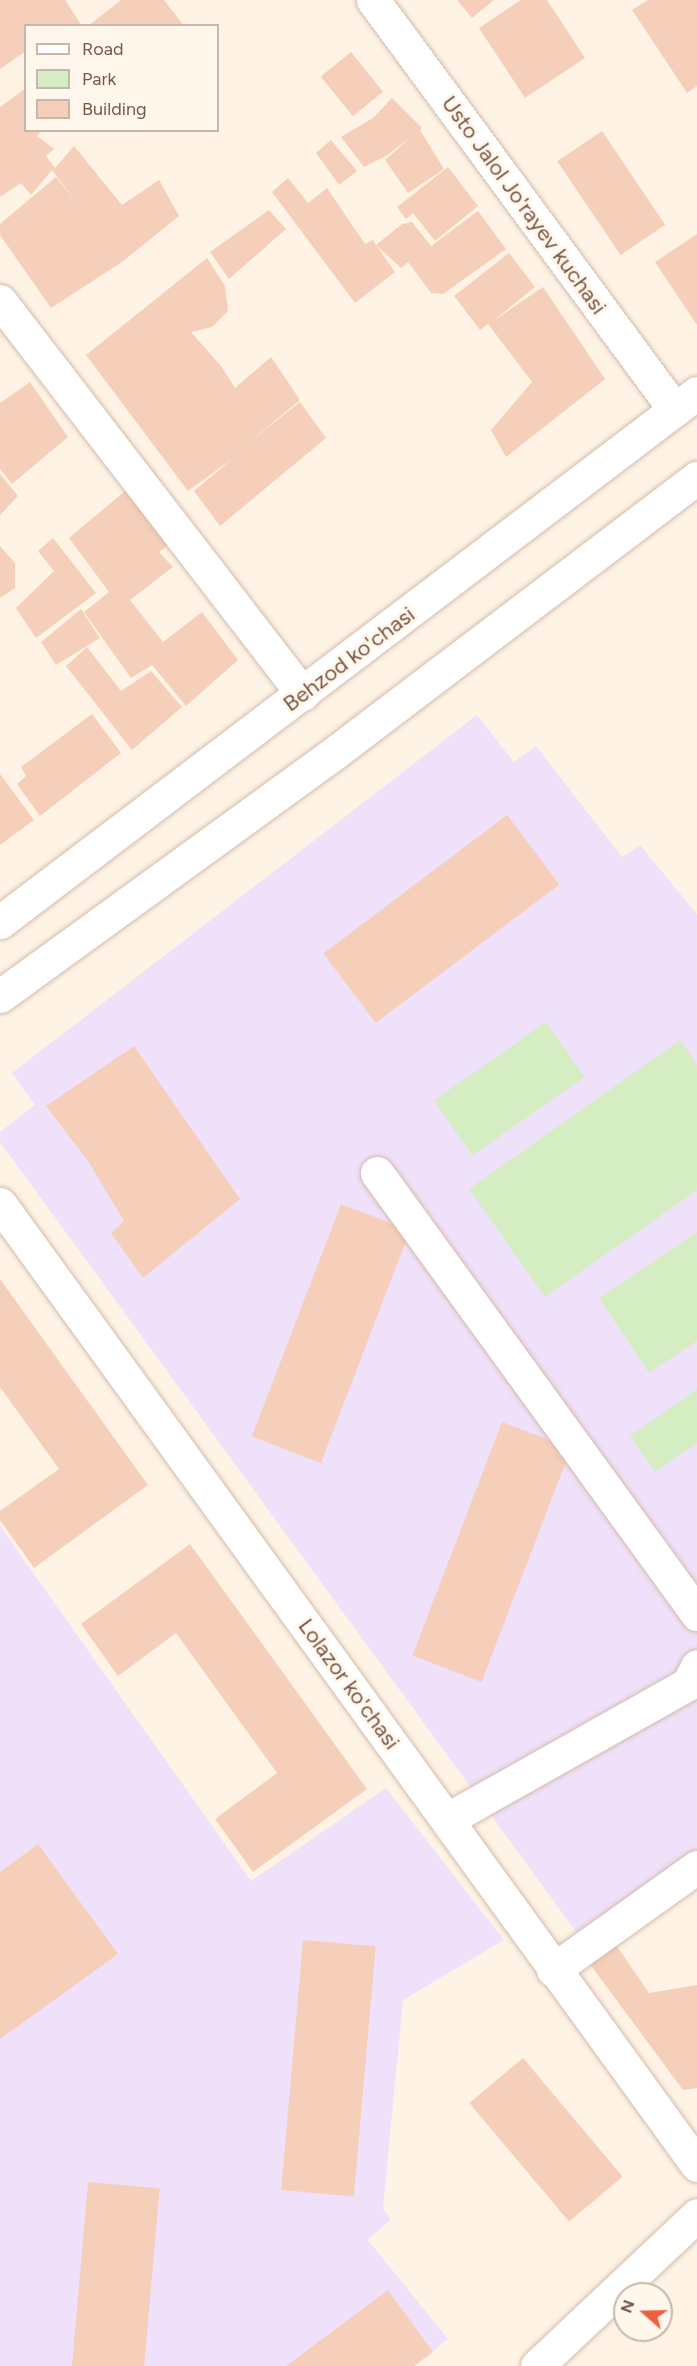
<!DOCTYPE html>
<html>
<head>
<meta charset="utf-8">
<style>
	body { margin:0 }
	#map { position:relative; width:697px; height:2366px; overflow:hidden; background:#fef3e5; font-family:Figtree,sans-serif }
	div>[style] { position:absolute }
	.education>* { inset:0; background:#f0e1fa }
	.green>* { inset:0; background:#d5edc2; transform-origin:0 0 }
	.building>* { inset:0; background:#f6cfba; transform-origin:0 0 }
	.roads { filter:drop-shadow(0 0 2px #d3bcac) drop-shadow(0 0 2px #d3bcac) }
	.minor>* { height:33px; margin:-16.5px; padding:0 16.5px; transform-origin:16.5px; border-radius:16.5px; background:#fff }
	span { translate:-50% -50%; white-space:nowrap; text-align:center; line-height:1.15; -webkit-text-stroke:6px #fff7ec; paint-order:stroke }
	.street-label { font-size:22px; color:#795747 }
	.legend { position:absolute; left:24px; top:24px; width:195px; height:108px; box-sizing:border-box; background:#fff7ec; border:2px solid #c9b7aa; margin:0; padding:8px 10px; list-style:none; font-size:18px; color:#795747 }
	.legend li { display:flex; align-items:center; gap:12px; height:30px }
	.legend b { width:30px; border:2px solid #c9b7aa }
	.north { position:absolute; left:613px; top:2282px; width:60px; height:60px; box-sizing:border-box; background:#fff7ec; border:2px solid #c9b7aa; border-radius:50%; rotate:290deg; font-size:16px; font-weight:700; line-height:24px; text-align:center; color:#795747 }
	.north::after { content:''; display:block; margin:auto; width:21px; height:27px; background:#f15f41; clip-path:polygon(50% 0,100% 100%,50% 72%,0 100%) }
</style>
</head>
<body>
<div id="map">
	<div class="education">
		<i style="clip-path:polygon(477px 715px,514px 762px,536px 746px,622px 857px,640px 845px,697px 914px,697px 1849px,577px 1933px,0 1142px,0 1132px,35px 1105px,12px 1073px)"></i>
		<i style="clip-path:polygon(0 1526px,251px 1881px,386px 1788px,504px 1940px,403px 2000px,383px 2209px,391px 2219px,368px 2240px,448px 2339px,415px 2366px,0 2366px)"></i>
	</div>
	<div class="green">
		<i style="left:546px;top:1022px;width:67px;height:137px;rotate:55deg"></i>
		<i style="clip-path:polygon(680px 1040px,697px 1064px,697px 1190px,545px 1297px,469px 1189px)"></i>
		<i style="clip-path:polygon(697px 1232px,697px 1341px,649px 1373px,599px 1298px)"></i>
		<i style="clip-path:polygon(697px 1389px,697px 1443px,655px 1472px,630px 1436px)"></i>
	</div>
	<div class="building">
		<i style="clip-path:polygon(0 0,65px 0,82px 26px,26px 26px,26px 51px,0 69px)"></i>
		<i style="clip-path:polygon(121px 0,164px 0,184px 26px,88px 26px)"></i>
		<i style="clip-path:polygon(457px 0,494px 0,472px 18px)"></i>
		<i style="clip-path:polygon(521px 0,547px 0,585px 58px,525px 98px,479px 28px)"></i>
		<i style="clip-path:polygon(648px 0,697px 0,697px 86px,687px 93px,632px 10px)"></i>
		<i style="left:351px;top:52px;width:51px;height:39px;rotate:51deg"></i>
		<i style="clip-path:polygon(26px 88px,26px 130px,42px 130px,37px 136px,54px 149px,46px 156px,55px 168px,74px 146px,122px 205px,159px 180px,179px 216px,122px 262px,51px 308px,0 235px,0 224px,56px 177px,75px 200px,52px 170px,31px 195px,21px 183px,0 197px,0 107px)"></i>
		<i style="clip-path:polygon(392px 98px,422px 128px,420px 130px,444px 169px,408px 193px,385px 160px,410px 138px,386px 156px,364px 167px,341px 137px,373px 118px)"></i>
		<i style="left:602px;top:131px;width:113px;height:54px;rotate:56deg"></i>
		<i style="clip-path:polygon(331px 140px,357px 171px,339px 185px,316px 153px)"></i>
		<i style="clip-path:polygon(448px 167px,478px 206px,435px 241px,413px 213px,406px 219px,397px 207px)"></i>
		<i style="clip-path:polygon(288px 178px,308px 203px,327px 188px,365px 244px,373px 240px,376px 245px,402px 224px,412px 222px,431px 246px,478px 211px,506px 249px,443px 294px,431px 293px,408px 262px,401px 268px,376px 245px,395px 272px,355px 303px,272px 192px)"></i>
		<i style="clip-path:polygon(269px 210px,286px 229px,229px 279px,210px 252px)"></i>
		<i style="clip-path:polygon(697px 234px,697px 325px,655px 262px)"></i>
		<i style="clip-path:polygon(509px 253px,535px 287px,493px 321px,543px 287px,605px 379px,506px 457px,491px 430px,532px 382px,488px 324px,480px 330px,454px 296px)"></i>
		<i style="clip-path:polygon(207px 258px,225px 286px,228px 311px,212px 327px,191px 332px,221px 366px,235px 388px,271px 357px,300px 400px,248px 443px,300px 402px,326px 438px,220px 526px,194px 491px,232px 459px,188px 491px,86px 355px)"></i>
		<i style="clip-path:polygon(30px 382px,68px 437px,12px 484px,0 469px,0 403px)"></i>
		<i style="clip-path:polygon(0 474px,18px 496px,0 515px)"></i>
		<i style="clip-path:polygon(131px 486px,173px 541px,159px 552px,173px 567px,130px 600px,163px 642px,202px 612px,238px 660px,186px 706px,152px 665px,131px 678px,84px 612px,109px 592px,69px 538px)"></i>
		<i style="clip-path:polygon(53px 538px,96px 593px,36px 638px,16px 608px,54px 571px,38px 551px)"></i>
		<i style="clip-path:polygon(0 546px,15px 563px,15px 588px,0 598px)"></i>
		<i style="clip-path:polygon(81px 609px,100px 638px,56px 665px,41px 642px)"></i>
		<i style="clip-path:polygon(87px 647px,121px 691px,151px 671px,182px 707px,132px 750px,66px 666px)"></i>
		<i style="clip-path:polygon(92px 714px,121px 753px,40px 816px,17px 784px,26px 776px,21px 767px)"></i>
		<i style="clip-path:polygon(0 774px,34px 820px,0 845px)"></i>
		<i style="left:507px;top:815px;width:87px;height:230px;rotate:53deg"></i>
		<i style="clip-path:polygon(134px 1046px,240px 1199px,143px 1278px,111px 1233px,124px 1221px,88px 1161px,46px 1106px)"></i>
		<i style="left:341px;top:1204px;width:74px;height:249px;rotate:21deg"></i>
		<i style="clip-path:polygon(0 1279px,148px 1485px,34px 1568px,0 1520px,0 1511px,59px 1469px,0 1387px)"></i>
		<i style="left:502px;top:1422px;width:74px;height:250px;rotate:21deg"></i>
		<i style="clip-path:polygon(190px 1544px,367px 1789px,253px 1872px,215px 1819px,277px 1773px,176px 1633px,118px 1676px,81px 1624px)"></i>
		<i style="clip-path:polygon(38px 1844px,118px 1954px,0 2039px,0 1872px)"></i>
		<i style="left:303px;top:1940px;width:73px;height:251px;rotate:5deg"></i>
		<i style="clip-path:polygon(614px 1942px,649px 1993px,697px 1985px,697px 2088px,683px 2090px,586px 1959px)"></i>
		<i style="left:523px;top:2058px;width:155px;height:70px;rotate:50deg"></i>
		<i style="left:88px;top:2182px;width:72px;height:185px;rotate:5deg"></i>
		<i style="clip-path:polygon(388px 2290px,433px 2352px,414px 2366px,286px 2366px)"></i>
	</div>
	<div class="roads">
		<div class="minor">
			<i style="left:373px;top:0;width:509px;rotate:53.63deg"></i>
			<i style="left:0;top:301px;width:496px;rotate:52.4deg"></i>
			<i style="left:0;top:922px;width:875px;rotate:-37.2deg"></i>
			<i style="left:0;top:996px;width:417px;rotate:-36deg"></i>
			<i style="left:337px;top:751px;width:452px;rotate:-37.2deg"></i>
			<i style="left:377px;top:1173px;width:545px;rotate:54.03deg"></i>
			<i style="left:0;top:1204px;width:1187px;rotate:54.05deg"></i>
			<i style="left:448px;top:1819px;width:275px;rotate:-29.4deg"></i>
			<i style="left:688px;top:1684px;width:20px;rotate:-63deg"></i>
			<i style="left:553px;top:1970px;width:177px;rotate:-35.6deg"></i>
			<i style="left:537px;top:2366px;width:220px;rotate:-43.3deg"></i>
		</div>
	</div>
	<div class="street-label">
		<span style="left:524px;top:205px;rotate:54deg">Usto Jalol Jo'rayev kuchasi</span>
		<span style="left:349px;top:659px;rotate:-37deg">Behzod ko'chasi</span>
		<span style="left:349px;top:1684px;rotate:54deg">Lolazor ko'chasi</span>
	</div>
	<ul class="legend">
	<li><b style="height:8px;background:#fff"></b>Road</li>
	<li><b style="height:16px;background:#d5edc2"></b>Park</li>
	<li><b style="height:16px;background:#f6cfba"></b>Building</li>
	</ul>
	<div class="north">N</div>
</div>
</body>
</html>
